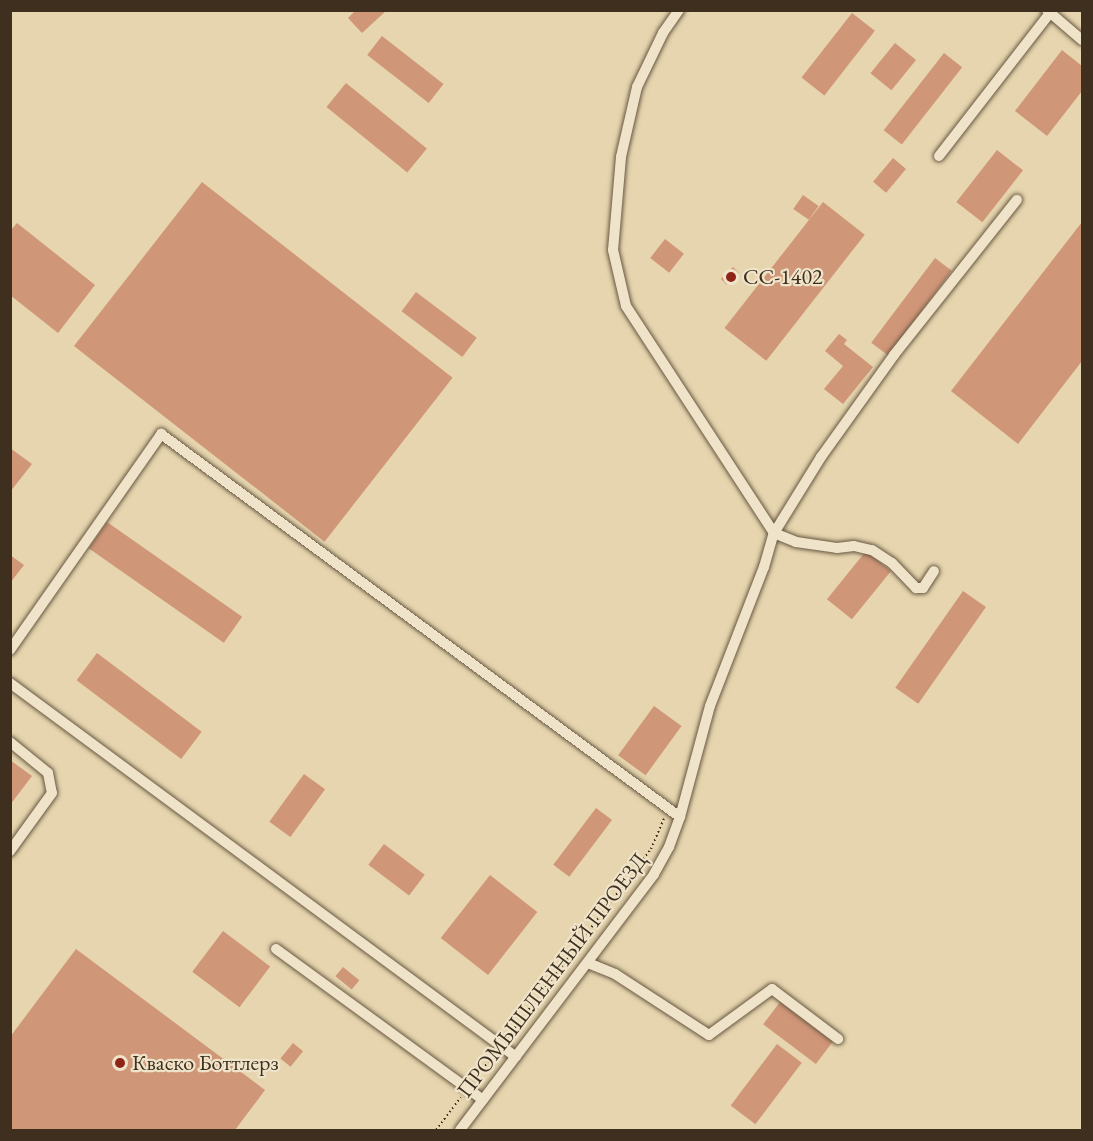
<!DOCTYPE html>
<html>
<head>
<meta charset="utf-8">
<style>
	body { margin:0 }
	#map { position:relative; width:1093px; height:1141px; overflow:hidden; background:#e6d5ae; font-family:"EB Garamond",serif }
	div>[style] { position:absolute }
	.building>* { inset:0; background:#d09678; transform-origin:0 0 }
	.path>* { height:2px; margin-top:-1px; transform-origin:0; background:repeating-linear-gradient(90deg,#3e2f1e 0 1.5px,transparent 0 4.5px) }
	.roads { filter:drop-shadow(0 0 2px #685842) drop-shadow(0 0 2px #685842) }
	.minor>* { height:10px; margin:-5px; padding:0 5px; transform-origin:5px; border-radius:5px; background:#efe4ca }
	.dots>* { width:16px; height:16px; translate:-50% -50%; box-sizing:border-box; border:3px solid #efe4ca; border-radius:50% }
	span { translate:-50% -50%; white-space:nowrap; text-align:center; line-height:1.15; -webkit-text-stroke:4.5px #efe4ca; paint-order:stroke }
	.poi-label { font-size:22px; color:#3e2f1e }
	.left { translate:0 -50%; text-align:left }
	.street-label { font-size:22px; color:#3e2f1e }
	.frame { position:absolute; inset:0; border:12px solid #3e2f1e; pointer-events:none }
</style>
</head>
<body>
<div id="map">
	<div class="building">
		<i style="clip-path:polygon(356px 10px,387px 10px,362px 33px,348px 18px)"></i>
		<i style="left:852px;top:13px;width:29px;height:82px;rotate:38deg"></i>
		<i style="left:382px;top:36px;width:78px;height:24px;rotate:38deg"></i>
		<i style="left:895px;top:43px;width:27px;height:39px;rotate:39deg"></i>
		<i style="clip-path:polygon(1062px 50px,1082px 66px,1082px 91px,1047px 136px,1015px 111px)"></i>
		<i style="left:944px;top:53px;width:23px;height:98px;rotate:38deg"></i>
		<i style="left:346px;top:83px;width:104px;height:31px;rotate:39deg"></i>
		<i style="left:997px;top:150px;width:33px;height:66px;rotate:38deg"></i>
		<i style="left:893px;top:158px;width:17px;height:31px;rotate:40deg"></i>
		<i style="left:202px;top:182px;width:318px;height:208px;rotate:38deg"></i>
		<i style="left:803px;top:195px;width:19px;height:17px;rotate:35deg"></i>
		<i style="left:823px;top:202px;width:53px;height:160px;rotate:38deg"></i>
		<i style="clip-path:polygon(1082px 222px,1082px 361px,1018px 444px,951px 391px)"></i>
		<i style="clip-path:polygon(17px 223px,95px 285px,58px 333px,10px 295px,10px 231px)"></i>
		<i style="left:665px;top:239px;width:24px;height:24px;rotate:38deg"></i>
		<i style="left:935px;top:258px;width:21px;height:106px;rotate:37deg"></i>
		<i style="left:733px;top:267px;width:8px;height:17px;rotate:45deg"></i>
		<i style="left:416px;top:292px;width:76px;height:24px;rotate:37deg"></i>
		<i style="clip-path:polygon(839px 334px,847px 340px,844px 344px,873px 367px,843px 404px,824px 389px,843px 366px,825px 351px)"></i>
		<i style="clip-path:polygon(10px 448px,32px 464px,10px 492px)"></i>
		<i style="left:107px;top:522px;width:165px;height:32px;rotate:35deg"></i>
		<i style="left:866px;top:551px;width:32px;height:62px;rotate:39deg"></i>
		<i style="clip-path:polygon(10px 555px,24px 565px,10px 583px)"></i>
		<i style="left:963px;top:591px;width:28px;height:118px;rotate:35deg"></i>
		<i style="left:97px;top:653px;width:131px;height:34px;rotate:37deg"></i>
		<i style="left:654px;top:706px;width:34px;height:61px;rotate:36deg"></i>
		<i style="clip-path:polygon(10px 760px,32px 776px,10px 805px)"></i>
		<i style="left:304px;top:774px;width:26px;height:59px;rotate:36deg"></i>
		<i style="left:596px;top:808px;width:20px;height:71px;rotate:37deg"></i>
		<i style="left:384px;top:844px;width:51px;height:26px;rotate:37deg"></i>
		<i style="left:490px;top:875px;width:60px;height:80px;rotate:38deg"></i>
		<i style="left:223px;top:931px;width:59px;height:51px;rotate:37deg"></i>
		<i style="clip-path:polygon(76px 949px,265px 1090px,235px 1130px,10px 1130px,10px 1037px)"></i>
		<i style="left:343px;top:967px;width:21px;height:12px;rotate:39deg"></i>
		<i style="left:780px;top:1002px;width:66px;height:28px;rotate:37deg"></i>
		<i style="left:293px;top:1043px;width:13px;height:20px;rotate:39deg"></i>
		<i style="left:777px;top:1044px;width:31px;height:77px;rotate:37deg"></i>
	</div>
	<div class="path">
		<i style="left:507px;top:1038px;width:238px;rotate:-52.7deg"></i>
		<i style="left:651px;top:849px;width:33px;rotate:-67deg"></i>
		<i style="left:474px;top:1080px;width:33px;rotate:-52deg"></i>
		<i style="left:436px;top:1130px;width:41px;rotate:-52.9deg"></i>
	</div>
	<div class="roads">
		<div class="minor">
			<i style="left:679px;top:10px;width:28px;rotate:125deg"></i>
			<i style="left:663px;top:33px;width:60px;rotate:115.7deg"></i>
			<i style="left:637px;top:87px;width:72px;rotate:102.9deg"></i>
			<i style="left:621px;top:157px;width:93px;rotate:94.9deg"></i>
			<i style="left:613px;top:250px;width:57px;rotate:76.9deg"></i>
			<i style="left:626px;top:306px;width:271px;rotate:56.9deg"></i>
			<i style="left:774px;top:533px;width:24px;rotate:22deg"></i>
			<i style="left:796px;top:542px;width:41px;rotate:8.3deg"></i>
			<i style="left:837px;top:548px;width:17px;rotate:-7deg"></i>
			<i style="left:854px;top:546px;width:18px;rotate:13deg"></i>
			<i style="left:872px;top:550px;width:24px;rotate:33deg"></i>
			<i style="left:892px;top:563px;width:35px;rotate:46deg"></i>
			<i style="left:916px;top:588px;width:7px"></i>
			<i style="left:923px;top:588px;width:20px;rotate:-57deg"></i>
			<i style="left:1047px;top:10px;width:46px;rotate:40.6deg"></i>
			<i style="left:939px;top:156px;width:181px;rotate:-52.2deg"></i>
			<i style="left:10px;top:650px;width:264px;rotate:-55deg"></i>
			<i style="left:161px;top:434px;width:645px;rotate:36.43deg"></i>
			<i style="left:10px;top:683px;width:629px;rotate:36.47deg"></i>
			<i style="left:10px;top:742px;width:49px;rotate:39.2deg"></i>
			<i style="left:48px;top:773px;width:20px;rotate:79deg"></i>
			<i style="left:52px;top:793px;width:72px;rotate:125.9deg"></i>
			<i style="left:276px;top:949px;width:256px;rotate:36.1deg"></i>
			<i style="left:588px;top:963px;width:29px;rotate:22deg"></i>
			<i style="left:615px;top:974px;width:112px;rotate:33deg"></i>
			<i style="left:709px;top:1035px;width:78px;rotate:-36.1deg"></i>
			<i style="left:772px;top:989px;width:83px;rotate:37.1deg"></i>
			<i style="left:460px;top:1130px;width:321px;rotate:-52.8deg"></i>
			<i style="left:654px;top:874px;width:31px;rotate:-61deg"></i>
			<i style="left:669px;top:847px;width:32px;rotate:-70deg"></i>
			<i style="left:680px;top:817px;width:115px;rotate:-74.9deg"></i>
			<i style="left:710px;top:706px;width:149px;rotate:-68.8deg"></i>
			<i style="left:764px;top:567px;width:35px;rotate:-74deg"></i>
			<i style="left:774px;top:533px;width:89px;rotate:-58.3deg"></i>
			<i style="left:821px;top:457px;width:125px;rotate:-54.4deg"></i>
			<i style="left:894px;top:355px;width:198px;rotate:-51.6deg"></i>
		</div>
	</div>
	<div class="dots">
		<i style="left:731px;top:277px;background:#8f2418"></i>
		<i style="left:120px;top:1063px;background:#8f2418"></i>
	</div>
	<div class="poi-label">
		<span class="left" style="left:743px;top:277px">СС-1402</span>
		<span class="left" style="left:132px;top:1063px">Кваско Боттлерз</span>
	</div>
	<div class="street-label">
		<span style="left:552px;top:975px;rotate:-53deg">ПРОМЫШЛЕННЫЙ ПРОЕЗД</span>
	</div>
	<div class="frame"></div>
</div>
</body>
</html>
